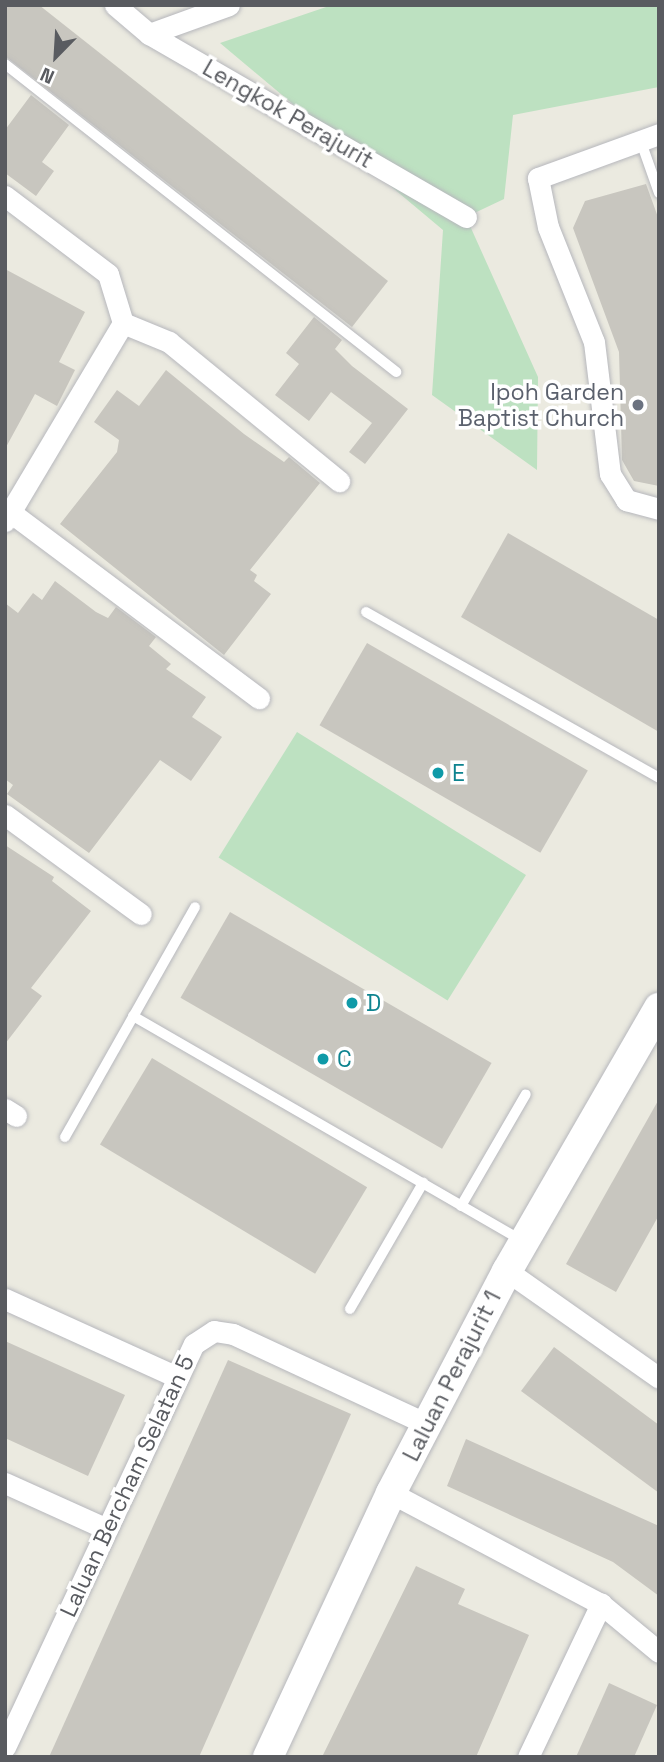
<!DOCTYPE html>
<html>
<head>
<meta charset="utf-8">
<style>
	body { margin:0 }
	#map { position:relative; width:664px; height:1762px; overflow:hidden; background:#ebeae0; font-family:"Space Grotesk",sans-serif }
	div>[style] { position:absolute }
	.green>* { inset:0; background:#bde1c1; transform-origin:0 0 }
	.building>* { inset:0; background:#c8c6bf; transform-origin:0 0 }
	.roads { filter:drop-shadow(0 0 2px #b6b7bc) drop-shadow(0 0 2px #b6b7bc) }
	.lane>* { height:10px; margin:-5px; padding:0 5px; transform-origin:5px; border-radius:5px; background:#fff }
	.street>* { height:21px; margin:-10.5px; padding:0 10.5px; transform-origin:10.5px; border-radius:10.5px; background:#fff }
	.secondary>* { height:30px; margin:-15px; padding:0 15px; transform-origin:15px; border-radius:15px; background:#fff }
	.dots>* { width:19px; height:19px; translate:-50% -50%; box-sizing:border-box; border:4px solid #fff; border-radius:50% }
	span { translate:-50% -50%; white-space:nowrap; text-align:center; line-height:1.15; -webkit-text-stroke:7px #fff; paint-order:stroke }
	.street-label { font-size:23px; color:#595b60 }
	.worship-label { font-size:23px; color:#5b616d }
	.right { translate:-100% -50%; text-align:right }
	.culture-label { font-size:23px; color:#0d838f }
	.left { translate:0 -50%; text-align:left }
	.frame { position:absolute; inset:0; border:7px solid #595b60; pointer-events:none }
	.north { position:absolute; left:21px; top:21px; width:70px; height:70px; -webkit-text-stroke:5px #fff; paint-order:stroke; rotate:204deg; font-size:19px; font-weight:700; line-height:28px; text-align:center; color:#595b60 }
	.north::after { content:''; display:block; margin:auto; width:24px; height:32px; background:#595b60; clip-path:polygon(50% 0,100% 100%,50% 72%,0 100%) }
</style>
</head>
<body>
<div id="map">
	<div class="green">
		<i style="clip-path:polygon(332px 5px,659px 5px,659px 87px,513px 115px,504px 199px,466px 217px,538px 377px,537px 470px,432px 395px,443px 230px,220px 43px)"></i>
		<i style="left:297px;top:732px;width:270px;height:148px;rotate:32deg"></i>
	</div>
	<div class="building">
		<i style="clip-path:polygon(5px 5px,39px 5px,388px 281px,352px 327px,5px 56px)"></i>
		<i style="clip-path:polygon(31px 95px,69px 125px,42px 162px,54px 171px,36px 196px,5px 173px,5px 130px)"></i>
		<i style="clip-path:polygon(646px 184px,659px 220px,659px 486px,634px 481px,622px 460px,619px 352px,573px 228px,585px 201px)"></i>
		<i style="clip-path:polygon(5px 269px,85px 312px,59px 362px,75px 370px,57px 406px,35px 394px,5px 449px)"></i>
		<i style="clip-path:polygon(314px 317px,342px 340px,335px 349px,352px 366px,408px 409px,365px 464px,349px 452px,372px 423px,331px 392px,309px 421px,275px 395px,299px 364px,286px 353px)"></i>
		<i style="clip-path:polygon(166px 370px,244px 434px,284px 462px,289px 457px,320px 483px,250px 570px,257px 575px,254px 581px,271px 594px,224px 655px,60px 524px,117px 452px,119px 440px,94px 422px,117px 390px,139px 406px)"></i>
		<i style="clip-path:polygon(508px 533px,659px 620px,659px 732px,461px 617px)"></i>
		<i style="clip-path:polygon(55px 581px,96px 612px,108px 618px,116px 607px,156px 637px,149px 646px,171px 664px,166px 669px,206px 697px,192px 717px,222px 737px,191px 781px,160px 760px,89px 853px,7px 794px,13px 785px,5px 779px,5px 603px,18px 613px,33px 593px,42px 600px)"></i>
		<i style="left:367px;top:643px;width:255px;height:95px;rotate:30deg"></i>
		<i style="clip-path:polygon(5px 845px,54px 877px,52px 881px,91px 911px,31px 988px,42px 996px,5px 1044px)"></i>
		<i style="left:230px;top:912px;width:302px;height:99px;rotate:30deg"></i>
		<i style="left:152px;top:1058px;width:251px;height:101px;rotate:31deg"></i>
		<i style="clip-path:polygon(659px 1099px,659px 1215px,616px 1292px,566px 1264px)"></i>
		<i style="clip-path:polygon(5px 1341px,125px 1395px,88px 1476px,5px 1438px)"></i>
		<i style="clip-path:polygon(554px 1347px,659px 1425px,659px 1493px,521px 1391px)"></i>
		<i style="clip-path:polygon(228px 1360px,351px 1414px,199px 1757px,49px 1757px)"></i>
		<i style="clip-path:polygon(466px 1439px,659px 1526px,659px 1596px,613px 1562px,447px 1486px)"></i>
		<i style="clip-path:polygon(416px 1566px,465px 1589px,458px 1604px,529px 1635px,476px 1757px,322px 1757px)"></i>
		<i style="clip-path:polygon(609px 1683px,657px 1705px,634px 1757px,576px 1757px)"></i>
	</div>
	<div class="roads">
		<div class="lane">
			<i style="left:5px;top:64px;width:498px;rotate:38.2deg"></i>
			<i style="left:641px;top:142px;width:54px;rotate:70.6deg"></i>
			<i style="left:366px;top:612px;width:337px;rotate:29.5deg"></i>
			<i style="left:133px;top:1016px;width:448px;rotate:30deg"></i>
			<i style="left:65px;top:1137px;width:264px;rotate:-60.5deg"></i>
			<i style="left:461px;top:1206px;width:129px;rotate:-59.9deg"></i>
			<i style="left:350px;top:1309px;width:146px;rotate:-59.9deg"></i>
		</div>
		<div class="street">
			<i style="left:115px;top:5px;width:45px;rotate:40.5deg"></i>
			<i style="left:149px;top:34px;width:366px;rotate:30deg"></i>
			<i style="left:149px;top:34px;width:85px;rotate:-19.9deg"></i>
			<i style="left:659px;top:134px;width:129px;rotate:160deg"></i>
			<i style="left:538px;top:178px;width:50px;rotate:78.5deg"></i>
			<i style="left:548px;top:227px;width:124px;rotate:68.2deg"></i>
			<i style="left:594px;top:342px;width:133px;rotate:83.1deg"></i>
			<i style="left:610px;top:474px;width:31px;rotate:58deg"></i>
			<i style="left:626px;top:500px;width:34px;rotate:15deg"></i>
			<i style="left:5px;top:196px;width:129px;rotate:37.1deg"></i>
			<i style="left:108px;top:274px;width:51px;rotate:73deg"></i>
			<i style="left:123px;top:323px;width:50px;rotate:22.4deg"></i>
			<i style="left:169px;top:342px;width:220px;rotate:39.3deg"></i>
			<i style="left:10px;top:512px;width:311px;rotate:36.8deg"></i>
			<i style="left:5px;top:521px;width:230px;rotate:-59.2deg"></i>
			<i style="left:5px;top:815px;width:168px;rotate:36.1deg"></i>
			<i style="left:5px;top:1109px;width:13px;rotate:32deg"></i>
			<i style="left:507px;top:1271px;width:186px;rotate:35.1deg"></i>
			<i style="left:5px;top:1299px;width:187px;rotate:24.4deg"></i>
			<i style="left:5px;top:1483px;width:112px;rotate:24.3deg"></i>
			<i style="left:391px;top:1493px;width:238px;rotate:27.9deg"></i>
			<i style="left:601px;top:1604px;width:75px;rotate:39.6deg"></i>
			<i style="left:5px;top:1747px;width:445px;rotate:-64.9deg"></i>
			<i style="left:194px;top:1344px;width:24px;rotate:-33deg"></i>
			<i style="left:214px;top:1331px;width:19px;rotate:9deg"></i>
			<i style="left:233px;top:1334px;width:214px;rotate:24.9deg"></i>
			<i style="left:528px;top:1757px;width:170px;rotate:-64.5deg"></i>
		</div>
		<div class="secondary">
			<i style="left:268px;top:1757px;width:291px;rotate:-65deg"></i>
			<i style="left:391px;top:1493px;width:250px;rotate:-62.4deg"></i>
			<i style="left:507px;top:1271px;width:304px;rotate:-60deg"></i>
		</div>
	</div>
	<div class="dots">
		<i style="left:638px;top:405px;background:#6b7280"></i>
		<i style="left:438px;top:773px;background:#0f9aa8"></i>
		<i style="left:352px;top:1003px;background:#0f9aa8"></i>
		<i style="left:323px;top:1059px;background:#0f9aa8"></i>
	</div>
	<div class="street-label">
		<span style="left:288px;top:114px;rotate:30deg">Lengkok Perajurit</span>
		<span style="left:452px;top:1376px;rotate:-63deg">Laluan Perajurit 1</span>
		<span style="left:127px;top:1486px;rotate:-65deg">Laluan Bercham Selatan 5</span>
	</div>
	<div class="worship-label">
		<span class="right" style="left:624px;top:405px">Ipoh Garden<br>Baptist Church</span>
	</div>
	<div class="culture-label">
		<span class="left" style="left:452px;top:773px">E</span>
		<span class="left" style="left:366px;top:1003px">D</span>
		<span class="left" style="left:337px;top:1059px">C</span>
	</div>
	<div class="frame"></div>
	<div class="north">N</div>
</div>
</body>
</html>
